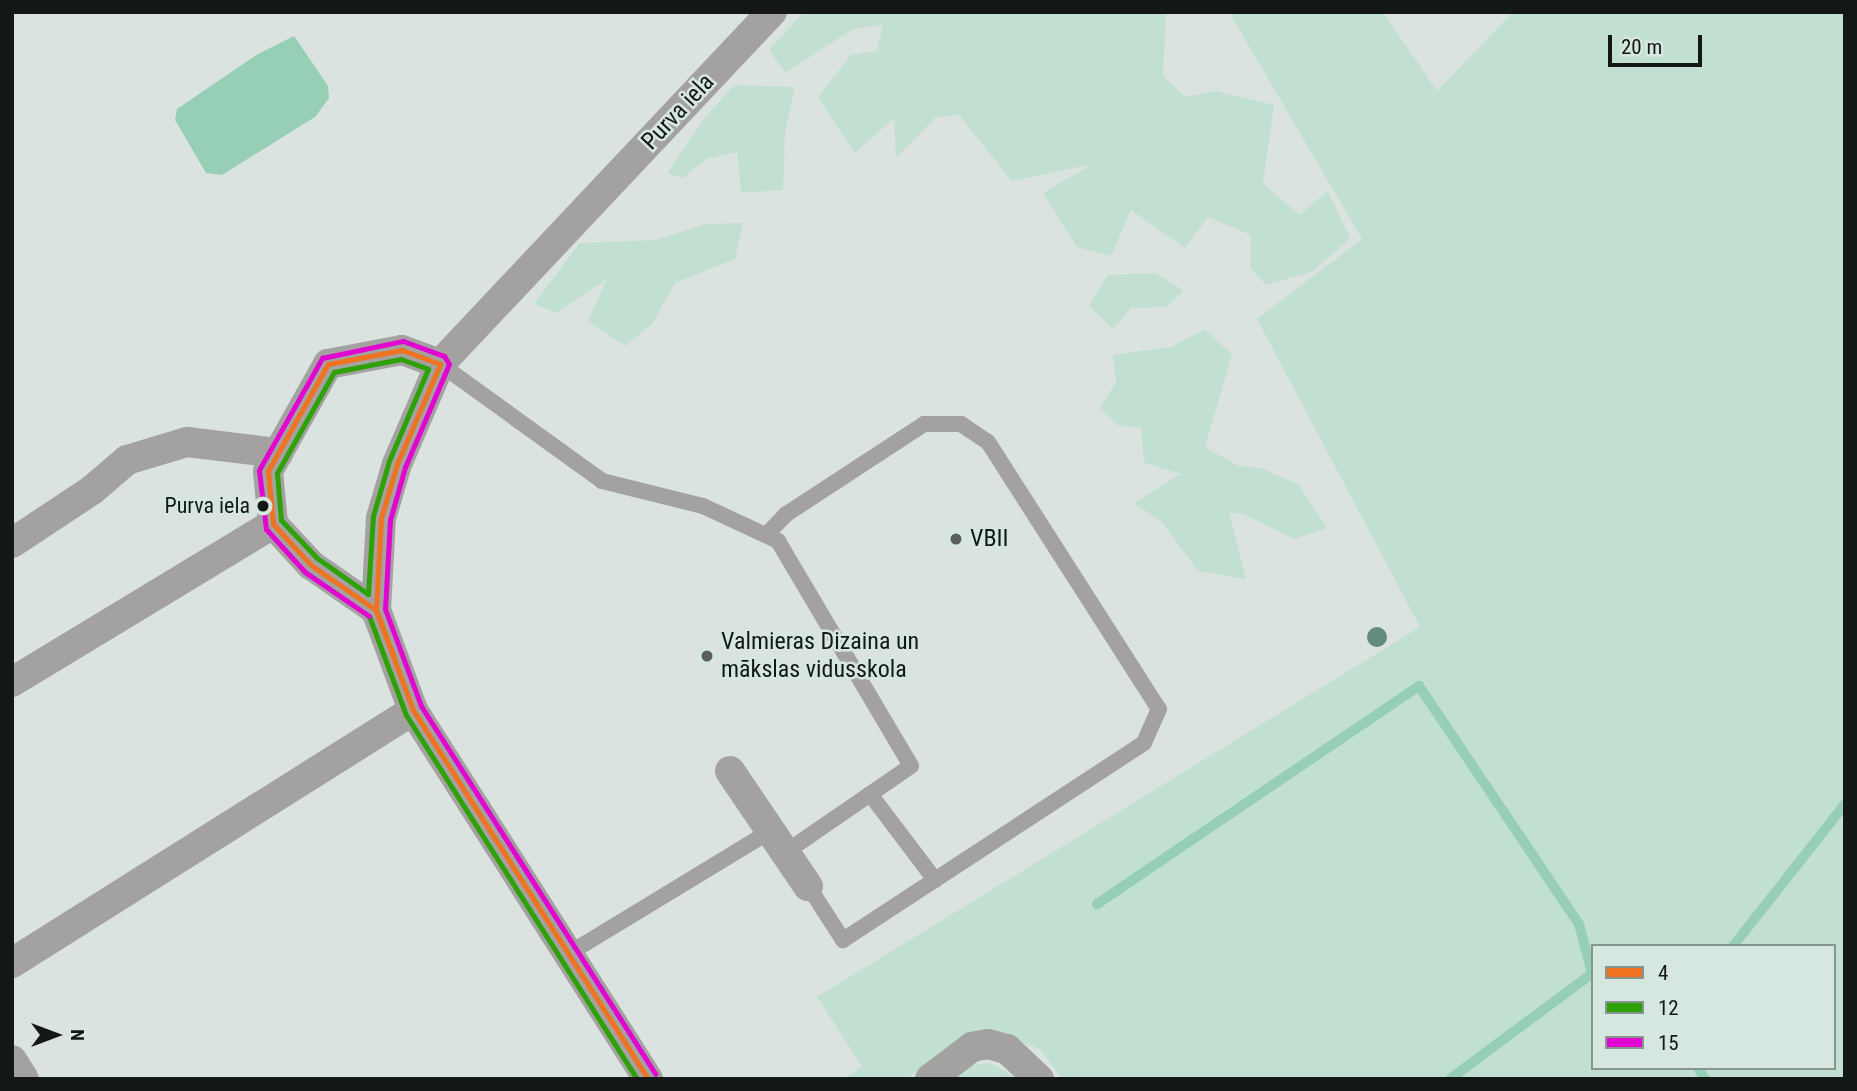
<!DOCTYPE html>
<html>
<head>
<meta charset="utf-8">
<style>
	body { margin:0 }
	#map { position:relative; width:1857px; height:1091px; overflow:hidden; background:#dae3df; font-family:"Roboto Condensed",sans-serif }
	div>[style] { position:absolute }
	.green>* { inset:0; background:#c2e0d1 }
	.water>* { inset:0; background:#97cfb6 }
	.stream>* { height:10px; margin:-5px; padding:0 5px; transform-origin:5px; border-radius:5px; background:#97cfb6 }
	.lane>* { height:16px; margin:-8px; padding:0 8px; transform-origin:8px; border-radius:8px; background:#a4a2a1 }
	.street>* { height:30px; margin:-15px; padding:0 15px; transform-origin:15px; border-radius:15px; background:#a4a2a1 }
	.bus-1>* { height:5px; margin:-2.5px; padding:0 2.5px; transform-origin:2.5px; border-radius:2.5px; background:#ef7321 }
	.bus-2>* { height:5px; margin:-2.5px; padding:0 2.5px; transform-origin:2.5px; border-radius:2.5px; background:#2da105 }
	.bus-3>* { height:5px; margin:-2.5px; padding:0 2.5px; transform-origin:2.5px; border-radius:2.5px; background:#e205d1 }
	.trees>* { width:20px; height:20px; margin:-10px; border-radius:50%; background:#638c7e }
	.dots>* { width:19px; height:19px; translate:-50% -50%; box-sizing:border-box; border:4px solid #d6e7df; border-radius:50% }
	span { translate:-50% -50%; white-space:nowrap; text-align:center; line-height:1.15; -webkit-text-stroke:5px #d6e7df; paint-order:stroke }
	.bus-label { font-size:22px; color:#131816 }
	.right { translate:-100% -50%; text-align:right }
	.street-label { font-size:24px; color:#131816 }
	.poi-label { font-size:24px; color:#131816 }
	.left { translate:0 -50%; text-align:left }
	.frame { position:absolute; inset:0; border:14px solid #131816; pointer-events:none }
	.legend { position:absolute; left:1591px; top:944px; width:245px; height:126px; box-sizing:border-box; background:#d6e7df; border:2px solid #88948f; margin:0; padding:9px 12px; list-style:none; font-size:21px; color:#131816 }
	.legend li { display:flex; align-items:center; gap:14px; height:35px }
	.legend b { width:35px; border:2px solid #88948f }
	.north { position:absolute; left:21px; top:1000px; width:70px; height:70px; -webkit-text-stroke:5px #d6e7df; paint-order:stroke; rotate:90deg; font-size:19px; font-weight:700; line-height:28px; text-align:center; color:#131816 }
	.north::after { content:''; display:block; margin:auto; width:24px; height:32px; background:#131816; clip-path:polygon(50% 0,100% 100%,50% 72%,0 100%) }
	.scale { position:absolute; left:1608px; top:35px; width:94px; height:32px; box-sizing:border-box; border:4px solid #131816; border-top:0; padding-left:9px; font-size:21px; line-height:24px; white-space:nowrap; color:#131816; -webkit-text-stroke:5px #d6e7df; paint-order:stroke }
</style>
</head>
<body>
<div id="map">
	<div class="green">
		<i style="clip-path:polygon(804px 12px,1166px 12px,1163px 76px,1185px 97px,1216px 91px,1274px 105px,1263px 183px,1299px 215px,1328px 191px,1350px 238px,1312px 272px,1266px 285px,1251px 269px,1251px 235px,1208px 217px,1185px 248px,1131px 210px,1111px 256px,1077px 247px,1043px 193px,1092px 164px,1012px 181px,959px 115px,936px 117px,896px 158px,894px 118px,855px 153px,818px 97px,851px 55px,877px 51px,883px 25px,853px 29px,785px 73px,769px 50px)"></i>
		<i style="clip-path:polygon(evenodd,1229px 12px,1383px 12px,1437px 91px,1513px 12px,1845px 12px,1845px 1079px,1062px 1079px,1040px 1049px,1009px 1038px,937px 1055px,907px 1079px,845px 1079px,862px 1066px,817px 997px,1420px 627px,1257px 319px,1362px 239px,1229px 12px,1593px 946px,1834px 946px,1834px 1068px,1593px 1068px,1593px 946px)"></i>
		<i style="clip-path:polygon(734px 85px,795px 87px,785px 132px,783px 190px,741px 193px,737px 152px,706px 159px,683px 178px,667px 173px,704px 119px)"></i>
		<i style="clip-path:polygon(743px 223px,735px 259px,675px 283px,652px 324px,625px 346px,588px 321px,607px 279px,556px 313px,534px 304px,580px 243px,656px 240px,706px 224px)"></i>
		<i style="clip-path:polygon(1156px 273px,1184px 291px,1166px 307px,1131px 308px,1113px 329px,1089px 306px,1108px 275px)"></i>
		<i style="clip-path:polygon(1204px 329px,1232px 354px,1205px 447px,1237px 465px,1263px 469px,1298px 484px,1327px 528px,1294px 539px,1243px 514px,1229px 512px,1246px 579px,1198px 571px,1162px 522px,1134px 503px,1181px 474px,1144px 463px,1141px 428px,1119px 426px,1100px 408px,1116px 382px,1113px 355px,1171px 347px)"></i>
		<i style="clip-path:polygon(990px 1063px,1020px 1079px,948px 1079px,962px 1067px)"></i>
	</div>
	<div class="water">
		<i style="clip-path:polygon(294px 36px,328px 86px,329px 98px,315px 117px,222px 175px,206px 173px,175px 120px,177px 109px,258px 54px)"></i>
	</div>
	<div class="stream">
		<i style="left:1097px;top:904px;width:389px;rotate:-34.1deg"></i>
		<i style="left:1419px;top:686px;width:287px;rotate:56.1deg"></i>
		<i style="left:1579px;top:924px;width:55px;rotate:75.2deg"></i>
		<i style="left:1733px;top:946px;width:181px;rotate:-51.7deg"></i>
		<i style="left:1698px;top:1068px;width:13px;rotate:58deg"></i>
		<i style="left:1450px;top:1079px;width:174px;rotate:-36.6deg"></i>
	</div>
	<div class="lane">
		<i style="left:440px;top:364px;width:200px;rotate:35.8deg"></i>
		<i style="left:602px;top:481px;width:104px;rotate:13.9deg"></i>
		<i style="left:703px;top:506px;width:83px;rotate:25deg"></i>
		<i style="left:778px;top:541px;width:261px;rotate:59.4deg"></i>
		<i style="left:911px;top:766px;width:152px;rotate:145.5deg"></i>
		<i style="left:766px;top:535px;width:28px;rotate:-46deg"></i>
		<i style="left:785px;top:515px;width:166px;rotate:-33.2deg"></i>
		<i style="left:924px;top:424px;width:37px"></i>
		<i style="left:961px;top:424px;width:32px;rotate:34deg"></i>
		<i style="left:988px;top:442px;width:317px;rotate:57.4deg"></i>
		<i style="left:1159px;top:709px;width:37px;rotate:114deg"></i>
		<i style="left:1144px;top:743px;width:360px;rotate:146.8deg"></i>
		<i style="left:843px;top:940px;width:64px;rotate:-122.9deg"></i>
		<i style="left:870px;top:794px;width:108px;rotate:52.9deg"></i>
		<i style="left:568px;top:954px;width:237px;rotate:-31.3deg"></i>
	</div>
	<div class="street">
		<i style="left:12px;top:543px;width:96px;rotate:-33.5deg"></i>
		<i style="left:92px;top:490px;width:46px;rotate:-40.6deg"></i>
		<i style="left:127px;top:460px;width:63px;rotate:-16.7deg"></i>
		<i style="left:187px;top:442px;width:92px;rotate:6.9deg"></i>
		<i style="left:376px;top:610px;width:79px;rotate:-145.3deg"></i>
		<i style="left:311px;top:565px;width:56px;rotate:-132.8deg"></i>
		<i style="left:273px;top:524px;width:53px;rotate:-95.4deg"></i>
		<i style="left:268px;top:471px;width:123px;rotate:-60.7deg"></i>
		<i style="left:328px;top:364px;width:75px;rotate:-10.7deg"></i>
		<i style="left:402px;top:350px;width:40px;rotate:20.2deg"></i>
		<i style="left:12px;top:682px;width:305px;rotate:-31.2deg"></i>
		<i style="left:730px;top:771px;width:139px;rotate:55.9deg"></i>
		<i style="left:12px;top:963px;width:474px;rotate:-32.2deg"></i>
		<i style="left:12px;top:1060px;width:22px;rotate:58deg"></i>
		<i style="left:648px;top:1079px;width:437px;rotate:-122.5deg"></i>
		<i style="left:413px;top:710px;width:107px;rotate:-110.3deg"></i>
		<i style="left:376px;top:610px;width:92px;rotate:-86.9deg"></i>
		<i style="left:381px;top:518px;width:56px;rotate:-73.5deg"></i>
		<i style="left:397px;top:464px;width:109px;rotate:-66.7deg"></i>
		<i style="left:440px;top:364px;width:484px;rotate:-46.7deg"></i>
		<i style="left:930px;top:1079px;width:53px;rotate:-37.3deg"></i>
		<i style="left:972px;top:1047px;width:16px;rotate:-11deg"></i>
		<i style="left:988px;top:1044px;width:20px;rotate:15deg"></i>
		<i style="left:1007px;top:1049px;width:44px;rotate:43.2deg"></i>
	</div>
	<div class="bus-1">
		<i style="left:440px;top:364px;width:40px;rotate:-159.8deg"></i>
		<i style="left:402px;top:350px;width:75px;rotate:169.3deg"></i>
		<i style="left:328px;top:364px;width:123px;rotate:119.3deg"></i>
		<i style="left:268px;top:471px;width:53px;rotate:84.6deg"></i>
		<i style="left:273px;top:524px;width:56px;rotate:47.2deg"></i>
		<i style="left:311px;top:565px;width:79px;rotate:34.7deg"></i>
		<i style="left:376px;top:610px;width:107px;rotate:69.7deg"></i>
		<i style="left:413px;top:710px;width:437px;rotate:57.5deg"></i>
		<i style="left:394px;top:658px;width:51px;rotate:-110.6deg"></i>
		<i style="left:376px;top:610px;width:92px;rotate:-86.9deg"></i>
		<i style="left:381px;top:518px;width:56px;rotate:-73.5deg"></i>
		<i style="left:397px;top:464px;width:109px;rotate:-66.7deg"></i>
	</div>
	<div class="bus-2">
		<i style="left:401px;top:359px;width:29px;rotate:20deg"></i>
		<i style="left:428px;top:369px;width:100px;rotate:113deg"></i>
		<i style="left:389px;top:461px;width:57px;rotate:106.2deg"></i>
		<i style="left:373px;top:516px;width:78px;rotate:93.7deg"></i>
		<i style="left:368px;top:594px;width:62px;rotate:-144.8deg"></i>
		<i style="left:317px;top:558px;width:52px;rotate:-133.5deg"></i>
		<i style="left:281px;top:520px;width:47px;rotate:-94.9deg"></i>
		<i style="left:277px;top:473px;width:116px;rotate:-60.6deg"></i>
		<i style="left:334px;top:372px;width:68px;rotate:-11deg"></i>
		<i style="left:369px;top:616px;width:106px;rotate:69.5deg"></i>
		<i style="left:406px;top:715px;width:431px;rotate:57.6deg"></i>
	</div>
	<div class="bus-3">
		<i style="left:369px;top:616px;width:78px;rotate:-145.5deg"></i>
		<i style="left:305px;top:572px;width:58px;rotate:-132.2deg"></i>
		<i style="left:266px;top:529px;width:59px;rotate:-96.8deg"></i>
		<i style="left:259px;top:470px;width:129px;rotate:-60.6deg"></i>
		<i style="left:322px;top:358px;width:83px;rotate:-11.9deg"></i>
		<i style="left:403px;top:341px;width:44px;rotate:20.1deg"></i>
		<i style="left:444px;top:356px;width:9px;rotate:58deg"></i>
		<i style="left:449px;top:364px;width:112px;rotate:113.1deg"></i>
		<i style="left:405px;top:467px;width:55px;rotate:105.8deg"></i>
		<i style="left:390px;top:520px;width:89px;rotate:93.2deg"></i>
		<i style="left:385px;top:609px;width:103px;rotate:69.6deg"></i>
		<i style="left:421px;top:706px;width:436px;rotate:57.5deg"></i>
	</div>
	<div class="trees">
		<i style="left:1377px;top:637px"></i>
	</div>
	<div class="dots">
		<i style="left:263px;top:506px;background:#131816"></i>
		<i style="left:956px;top:539px;background:#595f5c"></i>
		<i style="left:707px;top:656px;background:#595f5c"></i>
	</div>
	<div class="bus-label">
		<span class="right" style="left:250px;top:506px">Purva iela</span>
	</div>
	<div class="street-label">
		<span style="left:678px;top:112px;rotate:-47deg">Purva iela</span>
	</div>
	<div class="poi-label">
		<span class="left" style="left:970px;top:539px">VBII</span>
		<span class="left" style="left:721px;top:656px">Valmieras Dizaina un<br>mākslas vidusskola</span>
	</div>
	<div class="frame"></div>
	<ul class="legend">
	<li><b style="height:9px;background:#ef7321"></b>4</li>
	<li><b style="height:9px;background:#2da105"></b>12</li>
	<li><b style="height:9px;background:#e205d1"></b>15</li>
	</ul>
	<div class="north">N</div>
	<div class="scale">20 m</div>
</div>
</body>
</html>
